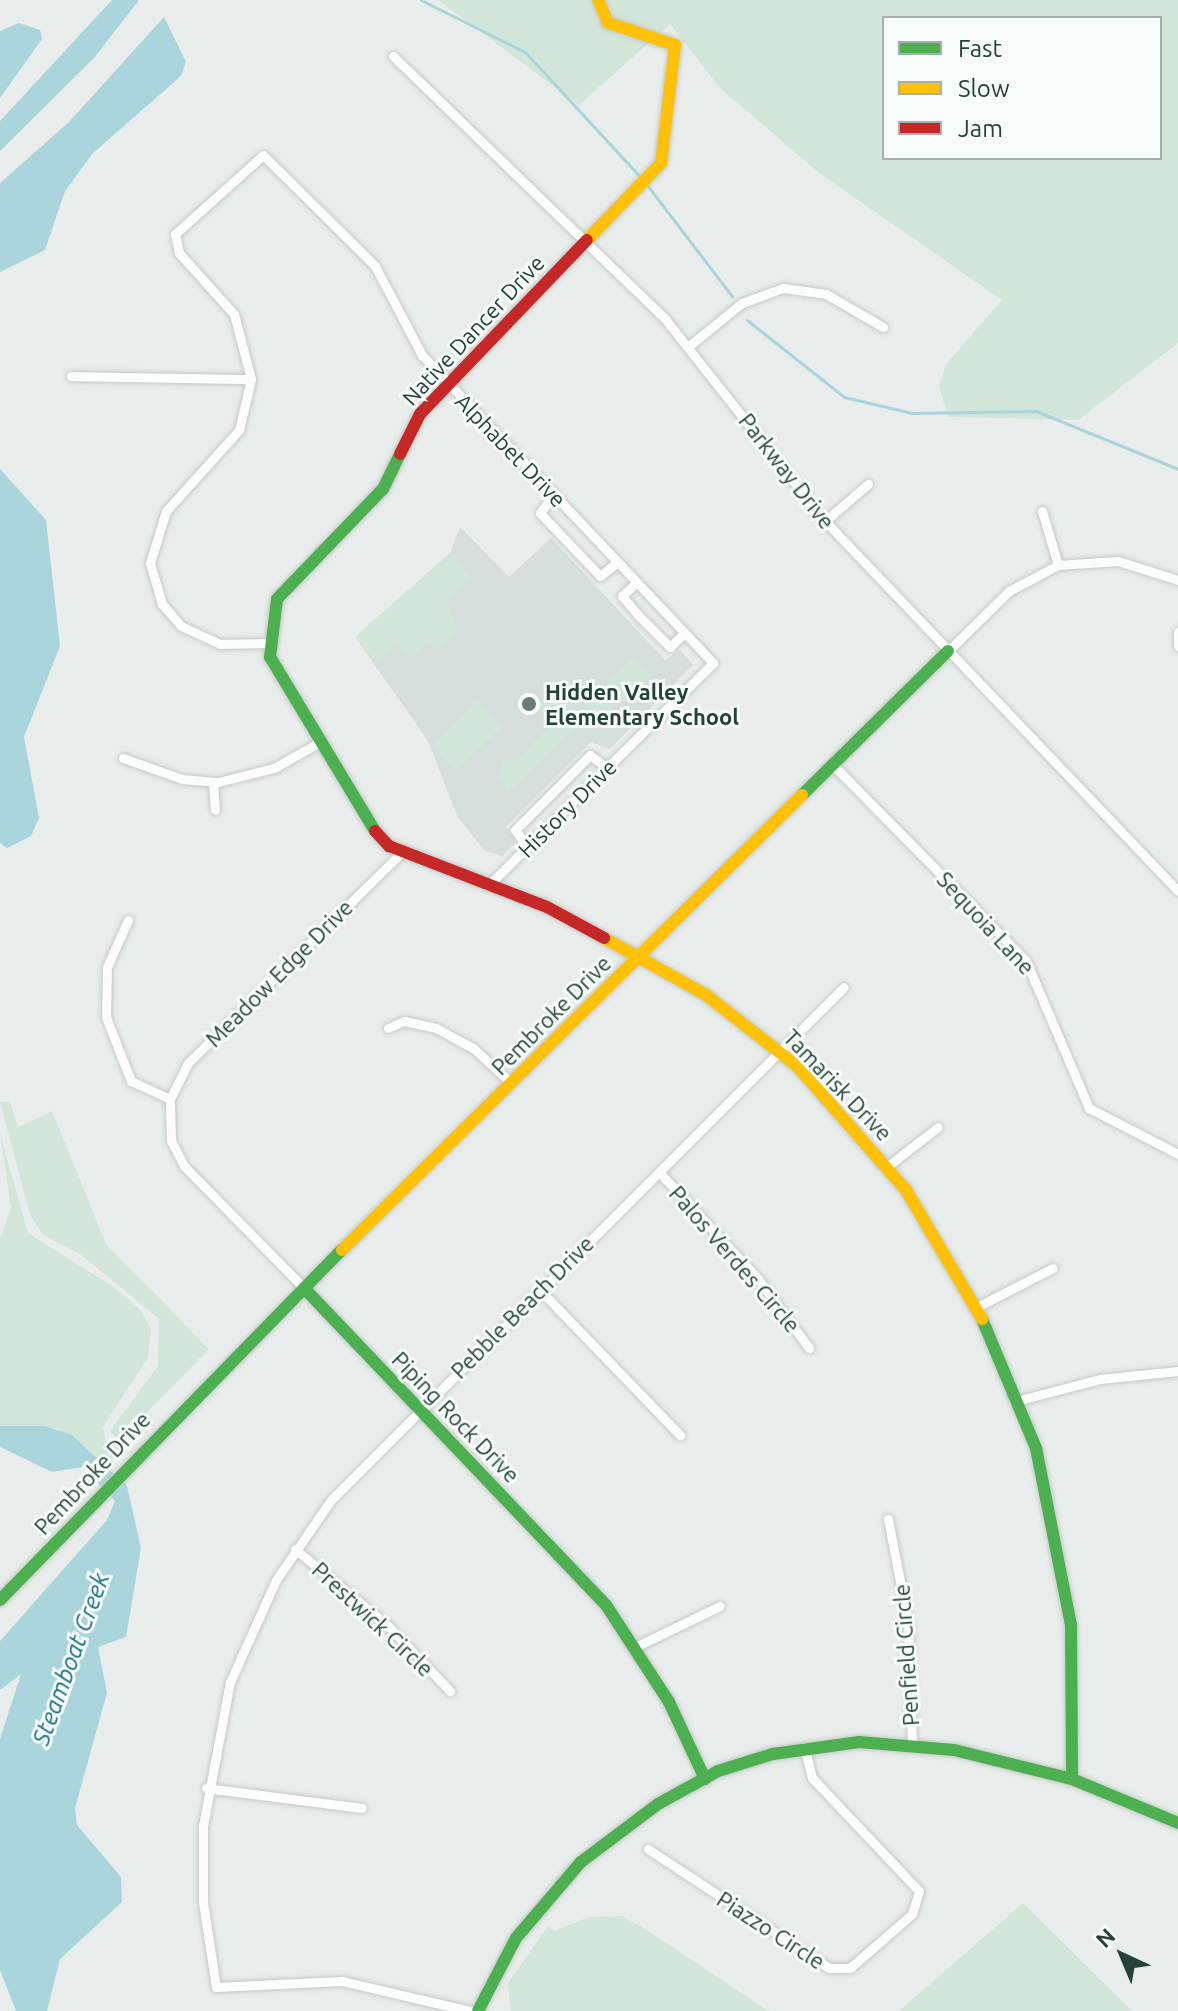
<!DOCTYPE html>
<html>
<head>
<meta charset="utf-8">
<style>
	body { margin:0 }
	#map { position:relative; width:1178px; height:2011px; overflow:hidden; background:#e8edeb; font-family:Ubuntu,sans-serif }
	div>[style] { position:absolute }
	.built>* { inset:0; background:#d6dedb }
	.green>* { inset:0; background:#d1e6d8; transform-origin:0 0 }
	.water>* { inset:0; background:#a9d4db }
	.stream>* { height:3px; margin:-1.5px; padding:0 1.5px; transform-origin:1.5px; border-radius:1.5px; background:#a9d4db }
	.roads { filter:drop-shadow(0 0 2px #c5cac8) drop-shadow(0 0 2px #c5cac8) }
	.street>* { height:9px; margin:-4.5px; padding:0 4.5px; transform-origin:4.5px; border-radius:4.5px; background:#fcfcfc }
	.fast>* { height:12px; margin:-6px; padding:0 6px; transform-origin:6px; border-radius:6px; background:#4caf50 }
	.slow>* { height:12px; margin:-6px; padding:0 6px; transform-origin:6px; border-radius:6px; background:#ffc107 }
	.jam>* { height:12px; margin:-6px; padding:0 6px; transform-origin:6px; border-radius:6px; background:#c62828 }
	.dots>* { width:22px; height:22px; translate:-50% -50%; box-sizing:border-box; border:4px solid #f7fbf9; border-radius:50% }
	span { translate:-50% -50%; white-space:nowrap; text-align:center; line-height:1.15; -webkit-text-stroke:6px #f7fbf9; paint-order:stroke }
	.street-label { font-size:22px; color:#24423a }
	.poi-label { font-size:22px; color:#24423a; font-weight:700 }
	.left { translate:0 -50%; text-align:left }
	.water-label { font-size:24px; color:#1c6f80; font-style:italic }
	.legend { position:absolute; left:882px; top:16px; width:280px; height:144px; box-sizing:border-box; background:#f7fbf9; border:2px solid #a3b1ad; margin:0; padding:10px 14px; list-style:none; font-size:24px; color:#24423a }
	.legend li { display:flex; align-items:center; gap:16px; height:40px }
	.legend b { width:40px; border:2px solid #a3b1ad }
	.north { position:absolute; left:1082px; top:1915px; width:80px; height:80px; -webkit-text-stroke:6px #f7fbf9; paint-order:stroke; rotate:316deg; font-size:22px; font-weight:700; line-height:32px; text-align:center; color:#24423a }
	.north::after { content:''; display:block; margin:auto; width:28px; height:36px; background:#24423a; clip-path:polygon(50% 0,100% 100%,50% 72%,0 100%) }
</style>
</head>
<body>
<div id="map">
	<div class="built">
		<i style="clip-path:polygon(460px 527px,509px 577px,551px 538px,665px 660px,680px 650px,693px 665px,610px 749px,591px 742px,506px 826px,515px 843px,502px 856px,485px 851px,458px 818px,428px 741px,355px 637px,450px 553px)"></i>
	</div>
	<div class="green">
		<i style="clip-path:polygon(evenodd,438px 0,1178px 0,1178px 343px,1078px 420px,948px 417px,939px 386px,946px 364px,1002px 300px,819px 173px,719px 87px,670px 24px,579px 105px,438px 0,884px 18px,1160px 18px,1160px 158px,884px 158px,884px 18px)"></i>
		<i style="clip-path:polygon(451px 553px,470px 578px,446px 602px,458px 629px,437px 650px,429px 642px,410px 658px,397px 645px,377px 662px,355px 637px)"></i>
		<i style="left:633px;top:657px;width:28px;height:37px;rotate:46deg"></i>
		<i style="clip-path:polygon(551px 691px,580px 712px,600px 693px,613px 707px,596px 724px,579px 724px,507px 793px,498px 775px,505px 759px,517px 760px,552px 724px,535px 705px)"></i>
		<i style="left:478px;top:701px;width:35px;height:64px;rotate:46deg"></i>
		<i style="clip-path:polygon(0 1102px,10px 1102px,18px 1127px,52px 1111px,106px 1244px,209px 1349px,119px 1441px,110px 1431px,158px 1366px,159px 1319px,80px 1254px,43px 1235px,30px 1215px)"></i>
		<i style="clip-path:polygon(0 1133px,28px 1233px,112px 1286px,141px 1310px,151px 1330px,148px 1358px,103px 1427px,106px 1441px,123px 1448px,106px 1465px,56px 1428px,0 1426px,0 1239px,11px 1208px)"></i>
		<i style="clip-path:polygon(1023px 1903px,1132px 2011px,899px 2011px)"></i>
		<i style="clip-path:polygon(622px 1916px,640px 1926px,769px 2011px,511px 2011px,508px 1983px,548px 1926px,554px 1931px,589px 1917px)"></i>
	</div>
	<div class="water">
		<i style="clip-path:polygon(112px 0,139px 0,94px 58px,0 151px,0 121px)"></i>
		<i style="clip-path:polygon(164px 17px,186px 62px,181px 76px,93px 153px,65px 191px,45px 250px,0 272px,0 183px,69px 122px)"></i>
		<i style="clip-path:polygon(19px 23px,40px 30px,42px 39px,0 98px,0 31px)"></i>
		<i style="clip-path:polygon(0 469px,46px 520px,60px 646px,24px 737px,39px 818px,31px 836px,7px 848px,0 843px)"></i>
		<i style="clip-path:polygon(0 1426px,45px 1426px,72px 1435px,127px 1486px,141px 1548px,126px 1637px,98px 1647px,107px 1693px,75px 1808px,77px 1825px,121px 1877px,122px 1902px,60px 1959px,47px 2011px,16px 2011px,0 1970px,0 1739px,21px 1674px,0 1690px,0 1641px,107px 1520px,115px 1501px,83px 1467px,52px 1472px,0 1447px)"></i>
	</div>
	<div class="stream">
		<i style="left:421px;top:0;width:116px;rotate:26.6deg"></i>
		<i style="left:525px;top:52px;width:173px;rotate:47.3deg"></i>
		<i style="left:647px;top:185px;width:140px;rotate:52.6deg"></i>
		<i style="left:747px;top:320px;width:124px;rotate:38.4deg"></i>
		<i style="left:844px;top:397px;width:70px;rotate:13.2deg"></i>
		<i style="left:912px;top:413px;width:124px;rotate:-0.9deg"></i>
		<i style="left:1036px;top:411px;width:153px;rotate:22.2deg"></i>
	</div>
	<div class="roads">
		<div class="street">
			<i style="left:393px;top:56px;width:380px;rotate:44deg"></i>
			<i style="left:666px;top:320px;width:256px;rotate:51.7deg"></i>
			<i style="left:825px;top:521px;width:511px;rotate:46.35deg"></i>
			<i style="left:263px;top:155px;width:158px;rotate:44.7deg"></i>
			<i style="left:375px;top:266px;width:101px;rotate:62.2deg"></i>
			<i style="left:422px;top:355px;width:424px;rotate:46.6deg"></i>
			<i style="left:713px;top:663px;width:317px;rotate:135.3deg"></i>
			<i style="left:263px;top:155px;width:118px;rotate:138.1deg"></i>
			<i style="left:175px;top:234px;width:19px;rotate:78deg"></i>
			<i style="left:179px;top:253px;width:82px;rotate:48deg"></i>
			<i style="left:234px;top:314px;width:67px;rotate:75.3deg"></i>
			<i style="left:251px;top:379px;width:52px;rotate:103.2deg"></i>
			<i style="left:239px;top:430px;width:109px;rotate:132deg"></i>
			<i style="left:166px;top:511px;width:54px;rotate:107.1deg"></i>
			<i style="left:150px;top:563px;width:43px;rotate:73.7deg"></i>
			<i style="left:162px;top:604px;width:29px;rotate:49deg"></i>
			<i style="left:181px;top:626px;width:43px;rotate:24.8deg"></i>
			<i style="left:220px;top:644px;width:47px;rotate:-1.2deg"></i>
			<i style="left:689px;top:346px;width:68px;rotate:-39.1deg"></i>
			<i style="left:742px;top:303px;width:44px;rotate:-20.1deg"></i>
			<i style="left:783px;top:288px;width:43px;rotate:7.9deg"></i>
			<i style="left:826px;top:294px;width:66px;rotate:30.1deg"></i>
			<i style="left:71px;top:376px;width:180px;rotate:1deg"></i>
			<i style="left:553px;top:495px;width:22px;rotate:126deg"></i>
			<i style="left:540px;top:513px;width:87px;rotate:46.4deg"></i>
			<i style="left:600px;top:576px;width:22px;rotate:-39deg"></i>
			<i style="left:1042px;top:511px;width:56px;rotate:73.5deg"></i>
			<i style="left:825px;top:521px;width:57px;rotate:-40.7deg"></i>
			<i style="left:637px;top:582px;width:21px;rotate:137deg"></i>
			<i style="left:622px;top:596px;width:26px;rotate:50deg"></i>
			<i style="left:639px;top:616px;width:44px;rotate:45deg"></i>
			<i style="left:670px;top:647px;width:20px;rotate:-45deg"></i>
			<i style="left:1178px;top:632px;width:14px;rotate:90deg"></i>
			<i style="left:948px;top:651px;width:86px;rotate:-44.5deg"></i>
			<i style="left:1009px;top:591px;width:55px;rotate:-28deg"></i>
			<i style="left:1058px;top:565px;width:60px;rotate:-3.8deg"></i>
			<i style="left:1118px;top:561px;width:63px;rotate:17.6deg"></i>
			<i style="left:123px;top:758px;width:63px;rotate:19.6deg"></i>
			<i style="left:182px;top:779px;width:36px;rotate:5deg"></i>
			<i style="left:218px;top:782px;width:58px;rotate:-14deg"></i>
			<i style="left:274px;top:768px;width:51px;rotate:-29.6deg"></i>
			<i style="left:833px;top:765px;width:275px;rotate:45.4deg"></i>
			<i style="left:1026px;top:961px;width:160px;rotate:66.8deg"></i>
			<i style="left:1089px;top:1108px;width:100px;rotate:27.3deg"></i>
			<i style="left:213px;top:782px;width:28px;rotate:86deg"></i>
			<i style="left:528px;top:847px;width:21px;rotate:-127deg"></i>
			<i style="left:515px;top:830px;width:106px;rotate:-45deg"></i>
			<i style="left:590px;top:755px;width:21px;rotate:37deg"></i>
			<i style="left:128px;top:920px;width:51px;rotate:114.1deg"></i>
			<i style="left:107px;top:967px;width:50px;rotate:91.1deg"></i>
			<i style="left:106px;top:1017px;width:69px;rotate:68.7deg"></i>
			<i style="left:131px;top:1081px;width:43px;rotate:24.8deg"></i>
			<i style="left:388px;top:1028px;width:17px;rotate:-24deg"></i>
			<i style="left:404px;top:1021px;width:33px;rotate:12deg"></i>
			<i style="left:436px;top:1028px;width:42px;rotate:28.4deg"></i>
			<i style="left:473px;top:1048px;width:52px;rotate:42.6deg"></i>
			<i style="left:888px;top:1166px;width:63px;rotate:-38deg"></i>
			<i style="left:659px;top:1172px;width:146px;rotate:47.2deg"></i>
			<i style="left:758px;top:1279px;width:86px;rotate:53.5deg"></i>
			<i style="left:304px;top:1288px;width:171px;rotate:-134.5deg"></i>
			<i style="left:184px;top:1166px;width:28px;rotate:-117deg"></i>
			<i style="left:171px;top:1141px;width:42px;rotate:-91.4deg"></i>
			<i style="left:170px;top:1099px;width:40px;rotate:-63.4deg"></i>
			<i style="left:188px;top:1063px;width:298px;rotate:-44.6deg"></i>
			<i style="left:540px;top:1290px;width:202px;rotate:46deg"></i>
			<i style="left:977px;top:1307px;width:85px;rotate:-27.2deg"></i>
			<i style="left:1020px;top:1400px;width:83px;rotate:-14.7deg"></i>
			<i style="left:1100px;top:1379px;width:78px;rotate:-5.9deg"></i>
			<i style="left:888px;top:1519px;width:106px;rotate:79.1deg"></i>
			<i style="left:908px;top:1623px;width:121px;rotate:88.1deg"></i>
			<i style="left:295px;top:1549px;width:121px;rotate:39.6deg"></i>
			<i style="left:388px;top:1626px;width:90px;rotate:46.4deg"></i>
			<i style="left:635px;top:1647px;width:94px;rotate:-25.8deg"></i>
			<i style="left:206px;top:1788px;width:157px;rotate:7.3deg"></i>
			<i style="left:648px;top:1849px;width:217px;rotate:33.3deg"></i>
			<i style="left:829px;top:1968px;width:21px"></i>
			<i style="left:850px;top:1968px;width:82px;rotate:-41.1deg"></i>
			<i style="left:912px;top:1914px;width:24px;rotate:-73deg"></i>
			<i style="left:919px;top:1891px;width:156px;rotate:-133.4deg"></i>
			<i style="left:812px;top:1778px;width:32px;rotate:-104deg"></i>
			<i style="left:470px;top:2011px;width:131px;rotate:-166.8deg"></i>
			<i style="left:342px;top:1981px;width:126px;rotate:177.3deg"></i>
			<i style="left:216px;top:1987px;width:86px;rotate:-98.7deg"></i>
			<i style="left:203px;top:1902px;width:76px;rotate:-90deg"></i>
			<i style="left:203px;top:1826px;width:147px;rotate:-79.4deg"></i>
			<i style="left:230px;top:1682px;width:112px;rotate:-65.7deg"></i>
			<i style="left:276px;top:1580px;width:97px;rotate:-55.5deg"></i>
			<i style="left:331px;top:1500px;width:725px;rotate:-45deg"></i>
		</div>
		<div class="fast">
			<i style="left:802px;top:795px;width:205px;rotate:-44.6deg"></i>
			<i style="left:375px;top:831px;width:203px;rotate:-121.1deg"></i>
			<i style="left:270px;top:657px;width:58px;rotate:-83.1deg"></i>
			<i style="left:277px;top:599px;width:153px;rotate:-46.1deg"></i>
			<i style="left:383px;top:489px;width:39px;rotate:-64deg"></i>
			<i style="left:304px;top:1288px;width:438px;rotate:46.4deg"></i>
			<i style="left:606px;top:1605px;width:116px;rotate:57deg"></i>
			<i style="left:669px;top:1702px;width:85px;rotate:64.9deg"></i>
			<i style="left:982px;top:1319px;width:140px;rotate:67.3deg"></i>
			<i style="left:1036px;top:1448px;width:180px;rotate:78.8deg"></i>
			<i style="left:1071px;top:1625px;width:154px;rotate:89.6deg"></i>
			<i style="left:0;top:1600px;width:489px;rotate:-45.7deg"></i>
			<i style="left:478px;top:2011px;width:82px;rotate:-62.5deg"></i>
			<i style="left:516px;top:1938px;width:100px;rotate:-49.5deg"></i>
			<i style="left:581px;top:1862px;width:96px;rotate:-37deg"></i>
			<i style="left:658px;top:1804px;width:68px;rotate:-28.8deg"></i>
			<i style="left:718px;top:1771px;width:58px;rotate:-17.2deg"></i>
			<i style="left:773px;top:1754px;width:87px;rotate:-7.9deg"></i>
			<i style="left:859px;top:1742px;width:95px;rotate:4.8deg"></i>
			<i style="left:954px;top:1750px;width:122px;rotate:13.8deg"></i>
			<i style="left:1072px;top:1779px;width:115px;rotate:22.5deg"></i>
		</div>
		<div class="slow">
			<i style="left:587px;top:240px;width:107px;rotate:-46.1deg"></i>
			<i style="left:661px;top:163px;width:119px;rotate:-83.2deg"></i>
			<i style="left:675px;top:45px;width:71px;rotate:-161.8deg"></i>
			<i style="left:608px;top:23px;width:25px;rotate:-113deg"></i>
			<i style="left:604px;top:938px;width:117px;rotate:29.2deg"></i>
			<i style="left:706px;top:995px;width:115px;rotate:38deg"></i>
			<i style="left:797px;top:1066px;width:165px;rotate:48.7deg"></i>
			<i style="left:906px;top:1190px;width:150px;rotate:59.5deg"></i>
			<i style="left:342px;top:1250px;width:647px;rotate:-44.69deg"></i>
		</div>
		<div class="jam">
			<i style="left:400px;top:454px;width:45px;rotate:-63.4deg"></i>
			<i style="left:420px;top:414px;width:241px;rotate:-46.2deg"></i>
			<i style="left:375px;top:831px;width:21px;rotate:47deg"></i>
			<i style="left:389px;top:846px;width:169px;rotate:21.1deg"></i>
			<i style="left:547px;top:907px;width:65px;rotate:28.5deg"></i>
		</div>
	</div>
	<div class="dots">
		<i style="left:529px;top:704px;background:#697e78"></i>
	</div>
	<div class="street-label">
		<span style="left:473px;top:330px;rotate:-47deg">Native Dancer Drive</span>
		<span style="left:511px;top:450px;rotate:46deg">Alphabet Drive</span>
		<span style="left:787px;top:471px;rotate:52deg">Parkway Drive</span>
		<span style="left:567px;top:808px;rotate:-45deg">History Drive</span>
		<span style="left:986px;top:923px;rotate:47deg">Sequoia Lane</span>
		<span style="left:279px;top:973px;rotate:-45deg">Meadow Edge Drive</span>
		<span style="left:551px;top:1015px;rotate:-45deg">Pembroke Drive</span>
		<span style="left:838px;top:1085px;rotate:46deg">Tamarisk Drive</span>
		<span style="left:735px;top:1259px;rotate:49deg">Palos Verdes Circle</span>
		<span style="left:522px;top:1307px;rotate:-45deg">Pebble Beach Drive</span>
		<span style="left:456px;top:1417px;rotate:46deg">Piping Rock Drive</span>
		<span style="left:92px;top:1473px;rotate:-47deg">Pembroke Drive</span>
		<span style="left:373px;top:1619px;rotate:43deg">Prestwick Circle</span>
		<span style="left:906px;top:1655px;rotate:-94deg">Penfield Circle</span>
		<span style="left:771px;top:1930px;rotate:33deg">Piazzo Circle</span>
	</div>
	<div class="poi-label">
		<span class="left" style="left:545px;top:704px">Hidden Valley<br>Elementary School</span>
	</div>
	<div class="water-label">
		<span style="left:71px;top:1659px;rotate:-70deg">Steamboat Creek</span>
	</div>
	<ul class="legend">
	<li><b style="height:10px;background:#4caf50"></b>Fast</li>
	<li><b style="height:10px;background:#ffc107"></b>Slow</li>
	<li><b style="height:10px;background:#c62828"></b>Jam</li>
	</ul>
	<div class="north">N</div>
</div>
</body>
</html>
